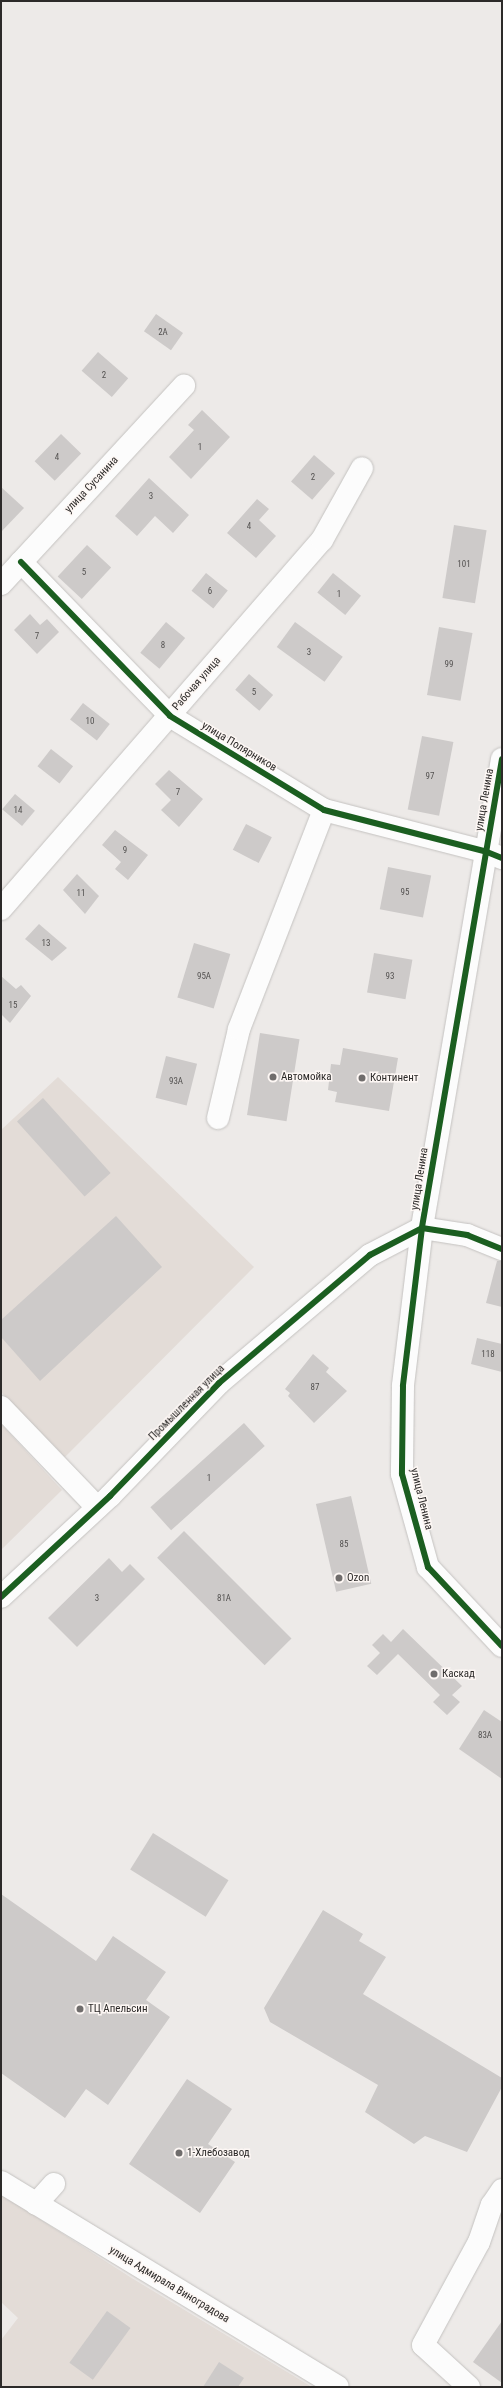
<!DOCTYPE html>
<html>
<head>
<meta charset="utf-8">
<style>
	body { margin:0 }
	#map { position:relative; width:503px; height:2388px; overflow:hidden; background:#edeae8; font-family:"Roboto Condensed",sans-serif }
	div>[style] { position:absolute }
	.built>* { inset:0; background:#e3dcd7 }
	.building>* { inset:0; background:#cdcac9; transform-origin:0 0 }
	.roads { filter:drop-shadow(0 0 1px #c4c2c0) drop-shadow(0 0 1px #c4c2c0) }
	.minor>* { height:22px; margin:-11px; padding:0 11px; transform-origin:11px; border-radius:11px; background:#fcfcfc }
	.cycleway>* { height:6px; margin:-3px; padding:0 3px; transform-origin:3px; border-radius:3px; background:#1b5e20 }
	.dots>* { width:11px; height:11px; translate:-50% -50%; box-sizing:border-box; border:2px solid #fdf7f4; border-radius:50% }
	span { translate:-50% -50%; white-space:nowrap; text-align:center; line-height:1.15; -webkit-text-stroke:3px #fdf7f4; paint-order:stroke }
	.number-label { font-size:9px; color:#545251 }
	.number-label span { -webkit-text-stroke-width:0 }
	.street-label { font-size:11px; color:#2c2a29 }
	.poi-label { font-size:11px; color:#2c2a29 }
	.left { translate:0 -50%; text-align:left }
	.frame { position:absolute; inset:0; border:2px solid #2c2a29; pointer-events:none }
</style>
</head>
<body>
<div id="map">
	<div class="built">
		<i style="clip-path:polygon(58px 1077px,254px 1267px,65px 1457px,1px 1392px,1px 1130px)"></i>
		<i style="clip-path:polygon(1px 1424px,62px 1490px,1px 1550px)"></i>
		<i style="clip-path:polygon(1px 2194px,130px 2277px,312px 2387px,1px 2387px,1px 2340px,18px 2318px,1px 2302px)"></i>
	</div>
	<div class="building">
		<i style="left:156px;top:314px;width:33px;height:21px;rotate:35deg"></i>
		<i style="left:98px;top:352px;width:40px;height:25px;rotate:41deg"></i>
		<i style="clip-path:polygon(202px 410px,230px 437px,191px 479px,169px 457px,194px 430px,188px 425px)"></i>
		<i style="left:61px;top:434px;width:28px;height:38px;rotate:44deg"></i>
		<i style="left:314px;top:455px;width:28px;height:35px;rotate:41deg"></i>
		<i style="clip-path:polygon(149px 478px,189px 515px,173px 533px,155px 516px,137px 536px,115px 516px)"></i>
		<i style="clip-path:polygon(1px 487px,24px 508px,1px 532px)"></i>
		<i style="clip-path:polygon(257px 499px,269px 509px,259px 520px,276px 536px,256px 558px,227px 533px)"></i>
		<i style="left:454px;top:525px;width:33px;height:74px;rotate:9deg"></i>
		<i style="left:87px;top:545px;width:33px;height:43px;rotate:43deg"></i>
		<i style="left:206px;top:573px;width:28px;height:23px;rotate:39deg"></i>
		<i style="left:333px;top:573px;width:36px;height:25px;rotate:39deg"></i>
		<i style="clip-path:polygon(30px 614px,40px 625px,47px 619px,59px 632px,37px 654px,14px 630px)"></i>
		<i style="left:166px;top:622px;width:25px;height:40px;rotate:40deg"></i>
		<i style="left:295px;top:622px;width:59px;height:31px;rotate:36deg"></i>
		<i style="left:439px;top:627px;width:34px;height:69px;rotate:10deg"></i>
		<i style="left:249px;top:674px;width:32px;height:21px;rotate:41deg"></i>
		<i style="left:83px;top:703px;width:34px;height:21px;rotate:38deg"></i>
		<i style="left:422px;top:736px;width:32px;height:75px;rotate:11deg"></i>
		<i style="left:51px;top:749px;width:28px;height:22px;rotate:38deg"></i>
		<i style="clip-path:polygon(169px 770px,203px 799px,179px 827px,161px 810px,171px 800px,155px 784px)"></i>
		<i style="left:15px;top:794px;width:26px;height:20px;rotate:40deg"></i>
		<i style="left:246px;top:824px;width:29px;height:29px;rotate:27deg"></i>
		<i style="clip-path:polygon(115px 830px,148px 855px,128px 880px,115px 869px,121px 862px,102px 845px)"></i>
		<i style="left:388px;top:867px;width:44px;height:43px;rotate:11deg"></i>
		<i style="clip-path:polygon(77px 874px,99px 896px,85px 914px,63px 890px)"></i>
		<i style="clip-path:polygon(39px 924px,67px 948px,52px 961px,25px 939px)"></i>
		<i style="left:194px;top:943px;width:38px;height:57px;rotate:17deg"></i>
		<i style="left:374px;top:953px;width:39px;height:40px;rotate:10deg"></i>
		<i style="clip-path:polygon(1px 976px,16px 989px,21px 985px,31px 996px,10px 1023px,1px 1014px)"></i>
		<i style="left:260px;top:1033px;width:40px;height:83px;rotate:9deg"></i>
		<i style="clip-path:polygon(343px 1048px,398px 1058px,389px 1111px,335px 1102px,337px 1092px,328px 1090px,331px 1064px,340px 1065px)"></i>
		<i style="left:166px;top:1056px;width:32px;height:43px;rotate:14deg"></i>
		<i style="left:43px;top:1098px;width:101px;height:35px;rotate:48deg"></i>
		<i style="clip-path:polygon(116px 1216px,162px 1267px,40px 1381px,1px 1337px,1px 1320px)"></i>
		<i style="clip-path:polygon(497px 1261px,502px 1261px,502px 1307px,486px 1303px)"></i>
		<i style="clip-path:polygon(477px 1338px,502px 1344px,502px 1372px,471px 1364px)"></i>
		<i style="clip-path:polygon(313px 1354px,329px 1368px,326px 1372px,347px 1391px,314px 1423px,288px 1396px,290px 1393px,285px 1389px)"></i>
		<i style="left:244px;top:1423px;width:31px;height:126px;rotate:48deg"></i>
		<i style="left:351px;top:1496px;width:90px;height:36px;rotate:77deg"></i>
		<i style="left:184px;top:1531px;width:152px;height:38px;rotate:45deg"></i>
		<i style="clip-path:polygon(109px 1558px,122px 1572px,130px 1564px,145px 1579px,77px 1647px,48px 1618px)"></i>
		<i style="clip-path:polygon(403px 1629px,462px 1686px,452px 1695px,460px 1702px,447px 1715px,433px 1702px,440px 1695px,398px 1654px,377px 1675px,367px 1666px,380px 1653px,372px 1645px,383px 1634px,391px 1642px)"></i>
		<i style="clip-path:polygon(484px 1710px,502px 1722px,502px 1779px,459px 1749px)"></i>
		<i style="left:153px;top:1833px;width:89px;height:43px;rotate:32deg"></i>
		<i style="clip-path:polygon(1px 1894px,96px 1961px,113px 1936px,166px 1972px,146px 2000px,170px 2017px,108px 2105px,86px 2089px,65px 2118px,1px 2073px)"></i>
		<i style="clip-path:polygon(323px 1910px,363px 1934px,359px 1941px,386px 1957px,363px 1994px,502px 2078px,502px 2087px,467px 2152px,425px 2136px,414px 2144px,365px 2112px,378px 2085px,270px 2022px,264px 2008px)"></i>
		<i style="clip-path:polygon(187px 2079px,232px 2109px,208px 2144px,235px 2162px,200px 2213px,129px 2164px)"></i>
		<i style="left:107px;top:2311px;width:29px;height:64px;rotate:36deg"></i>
		<i style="clip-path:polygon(502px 2321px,502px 2383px,473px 2362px)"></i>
		<i style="clip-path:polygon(219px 2362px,244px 2378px,238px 2387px,203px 2387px)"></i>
	</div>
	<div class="roads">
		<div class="minor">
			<i style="left:21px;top:562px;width:214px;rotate:45.9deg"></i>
			<i style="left:170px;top:716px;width:180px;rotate:31.4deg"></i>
			<i style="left:324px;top:810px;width:168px;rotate:14.4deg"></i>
			<i style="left:487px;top:852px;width:16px;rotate:22deg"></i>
			<i style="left:1px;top:584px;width:270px;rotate:-47.3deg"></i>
			<i style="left:502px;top:759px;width:476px;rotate:99.7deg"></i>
			<i style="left:422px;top:1228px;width:159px;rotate:96.9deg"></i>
			<i style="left:403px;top:1386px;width:88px;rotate:90.7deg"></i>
			<i style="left:402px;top:1474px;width:97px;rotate:74.4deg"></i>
			<i style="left:428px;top:1567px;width:108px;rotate:46.9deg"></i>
			<i style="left:1px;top:909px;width:489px;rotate:-49deg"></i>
			<i style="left:322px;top:540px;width:82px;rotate:-60.9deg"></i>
			<i style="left:218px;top:1118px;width:91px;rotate:-76.7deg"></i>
			<i style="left:239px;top:1029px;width:235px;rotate:-68.8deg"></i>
			<i style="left:1px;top:1407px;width:139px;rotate:46.2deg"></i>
			<i style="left:1px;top:1597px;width:149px;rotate:-42.8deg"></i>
			<i style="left:110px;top:1496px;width:157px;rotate:-46deg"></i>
			<i style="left:219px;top:1383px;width:198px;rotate:-40.3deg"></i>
			<i style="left:370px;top:1255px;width:59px;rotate:-27.4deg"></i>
			<i style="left:422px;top:1228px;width:46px;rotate:8.8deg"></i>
			<i style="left:467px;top:1235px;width:38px;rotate:22deg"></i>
			<i style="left:1px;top:2182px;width:394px;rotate:31.3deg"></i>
			<i style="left:36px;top:2204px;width:27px;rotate:-48deg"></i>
			<i style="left:469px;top:2387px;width:62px;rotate:-137.6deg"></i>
			<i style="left:423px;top:2345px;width:117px;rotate:-61.5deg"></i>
			<i style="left:479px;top:2242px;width:39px;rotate:-71deg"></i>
			<i style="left:492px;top:2205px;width:18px;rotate:-56deg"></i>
		</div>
	</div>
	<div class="cycleway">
		<i style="left:21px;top:562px;width:214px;rotate:45.9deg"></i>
		<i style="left:170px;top:716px;width:180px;rotate:31.4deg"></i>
		<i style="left:324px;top:810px;width:168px;rotate:14.4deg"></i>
		<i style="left:487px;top:852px;width:16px;rotate:22deg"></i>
		<i style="left:502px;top:759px;width:476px;rotate:99.7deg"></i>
		<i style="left:422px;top:1228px;width:159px;rotate:96.9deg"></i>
		<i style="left:403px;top:1386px;width:88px;rotate:90.7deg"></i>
		<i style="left:402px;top:1474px;width:97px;rotate:74.4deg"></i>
		<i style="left:428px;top:1567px;width:108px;rotate:46.9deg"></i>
		<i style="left:1px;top:1597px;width:149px;rotate:-42.8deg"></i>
		<i style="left:110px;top:1496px;width:157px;rotate:-46deg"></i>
		<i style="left:219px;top:1383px;width:198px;rotate:-40.3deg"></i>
		<i style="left:370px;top:1255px;width:59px;rotate:-27.4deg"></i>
		<i style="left:422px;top:1228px;width:46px;rotate:8.8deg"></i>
		<i style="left:467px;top:1235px;width:38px;rotate:22deg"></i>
	</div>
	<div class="dots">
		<i style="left:273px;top:1077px;background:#706d6c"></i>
		<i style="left:362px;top:1078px;background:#706d6c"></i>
		<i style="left:339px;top:1578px;background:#706d6c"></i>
		<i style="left:434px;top:1674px;background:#706d6c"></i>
		<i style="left:80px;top:2009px;background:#706d6c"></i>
		<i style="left:179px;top:2153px;background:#706d6c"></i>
	</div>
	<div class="number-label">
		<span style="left:163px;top:332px">2А</span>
		<span style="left:104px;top:375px">2</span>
		<span style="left:200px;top:447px">1</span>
		<span style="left:57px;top:457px">4</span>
		<span style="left:313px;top:477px">2</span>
		<span style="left:151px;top:496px">3</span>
		<span style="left:249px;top:526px">4</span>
		<span style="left:464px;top:564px">101</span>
		<span style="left:84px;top:572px">5</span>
		<span style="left:210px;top:591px">6</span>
		<span style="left:339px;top:594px">1</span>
		<span style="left:37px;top:636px">7</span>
		<span style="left:163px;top:645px">8</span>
		<span style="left:309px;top:652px">3</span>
		<span style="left:449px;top:664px">99</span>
		<span style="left:254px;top:692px">5</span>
		<span style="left:90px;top:721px">10</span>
		<span style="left:430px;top:776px">97</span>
		<span style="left:178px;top:792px">7</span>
		<span style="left:18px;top:810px">14</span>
		<span style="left:125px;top:850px">9</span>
		<span style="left:405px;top:892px">95</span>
		<span style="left:81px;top:893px">11</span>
		<span style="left:46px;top:943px">13</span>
		<span style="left:204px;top:976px">95А</span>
		<span style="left:390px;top:976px">93</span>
		<span style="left:13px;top:1005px">15</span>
		<span style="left:176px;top:1081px">93А</span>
		<span style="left:488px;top:1354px">118</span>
		<span style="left:315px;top:1387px">87</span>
		<span style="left:209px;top:1478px">1</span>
		<span style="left:344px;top:1544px">85</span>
		<span style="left:97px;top:1598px">3</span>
		<span style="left:224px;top:1598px">81А</span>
		<span style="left:485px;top:1735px">83А</span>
	</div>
	<div class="street-label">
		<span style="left:92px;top:485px;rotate:-47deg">улица Сусанина</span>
		<span style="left:197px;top:684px;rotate:-49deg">Рабочая улица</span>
		<span style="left:239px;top:747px;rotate:31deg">улица Полярников</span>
		<span style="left:485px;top:800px;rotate:-80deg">улица Ленина</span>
		<span style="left:420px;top:1179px;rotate:-81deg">улица Ленина</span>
		<span style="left:187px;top:1403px;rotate:-45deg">Промышленная улица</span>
		<span style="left:421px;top:1499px;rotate:76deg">улица Ленина</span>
		<span style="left:169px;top:2285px;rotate:31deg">улица Адмирала Виноградова</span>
	</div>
	<div class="poi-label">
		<span class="left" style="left:281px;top:1077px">Автомойка</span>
		<span class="left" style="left:370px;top:1078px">Континент</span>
		<span class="left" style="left:347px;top:1578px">Ozon</span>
		<span class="left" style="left:442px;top:1674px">Каскад</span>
		<span class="left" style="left:88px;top:2009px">ТЦ Апельсин</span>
		<span class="left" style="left:187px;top:2153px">1-Хлебозавод</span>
	</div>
	<div class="frame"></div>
</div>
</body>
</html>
